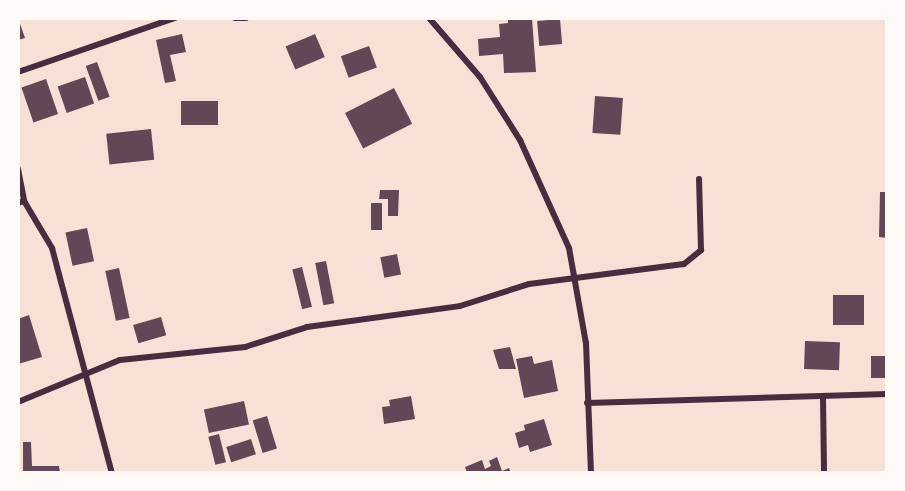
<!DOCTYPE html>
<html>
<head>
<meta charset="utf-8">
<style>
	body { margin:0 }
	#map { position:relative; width:905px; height:491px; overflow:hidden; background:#f7e1d7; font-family:Roboto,sans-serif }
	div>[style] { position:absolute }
	.building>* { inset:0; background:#644757; transform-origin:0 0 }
	.minor>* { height:6px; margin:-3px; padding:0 3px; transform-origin:3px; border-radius:3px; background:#4a2c40 }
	span { translate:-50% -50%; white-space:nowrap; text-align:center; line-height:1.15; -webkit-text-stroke:4.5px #fffaf5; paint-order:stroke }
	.frame { position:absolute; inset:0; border:20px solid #fffaf5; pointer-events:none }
</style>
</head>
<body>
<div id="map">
	<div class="building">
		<i style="clip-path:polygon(18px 18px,25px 38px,18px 40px)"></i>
		<i style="clip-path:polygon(508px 18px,532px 18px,536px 72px,504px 73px,503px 54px,479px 56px,478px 39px,500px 37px,499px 24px,508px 23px)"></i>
		<i style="left:560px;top:19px;width:25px;height:23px;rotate:85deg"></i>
		<i style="clip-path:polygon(182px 34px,186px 52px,170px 55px,176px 81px,165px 83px,156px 40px)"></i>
		<i style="left:315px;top:34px;width:25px;height:32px;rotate:67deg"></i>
		<i style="left:369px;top:46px;width:23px;height:30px;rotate:70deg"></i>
		<i style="left:97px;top:62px;width:37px;height:12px;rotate:70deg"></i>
		<i style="left:85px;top:77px;width:28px;height:29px;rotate:71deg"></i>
		<i style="left:46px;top:79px;width:37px;height:26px;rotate:71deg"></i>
		<i style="left:394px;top:88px;width:40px;height:55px;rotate:63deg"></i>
		<i style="left:595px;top:96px;width:28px;height:37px;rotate:4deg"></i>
		<i style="left:181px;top:101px;width:37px;height:24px"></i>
		<i style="left:151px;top:129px;width:31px;height:45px;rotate:84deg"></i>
		<i style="clip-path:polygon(380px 190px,399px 190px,398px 216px,388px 216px,388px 199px,379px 199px)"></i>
		<i style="clip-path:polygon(880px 192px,887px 192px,887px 238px,879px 237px)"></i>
		<i style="left:371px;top:203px;width:11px;height:27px"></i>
		<i style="left:87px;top:228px;width:34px;height:22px;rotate:78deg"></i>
		<i style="left:397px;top:254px;width:21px;height:17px;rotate:79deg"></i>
		<i style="left:326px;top:261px;width:43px;height:11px;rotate:79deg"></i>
		<i style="left:302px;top:267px;width:41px;height:10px;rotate:76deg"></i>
		<i style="left:119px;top:268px;width:51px;height:14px;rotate:78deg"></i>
		<i style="left:833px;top:295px;width:31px;height:30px"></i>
		<i style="clip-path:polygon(29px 315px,42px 357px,18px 364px,18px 319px)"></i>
		<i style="left:161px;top:317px;width:19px;height:29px;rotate:74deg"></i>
		<i style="left:805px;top:341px;width:35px;height:28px;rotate:2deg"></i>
		<i style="clip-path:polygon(510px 347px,516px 369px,499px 369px,493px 350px)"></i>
		<i style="clip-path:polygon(532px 356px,534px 364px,552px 360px,558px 391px,524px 398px,516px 359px)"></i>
		<i style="left:871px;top:356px;width:16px;height:22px"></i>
		<i style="clip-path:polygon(411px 396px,415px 419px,384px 424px,382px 407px,390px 406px,389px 400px)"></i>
		<i style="left:244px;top:401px;width:24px;height:41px;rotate:78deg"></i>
		<i style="left:267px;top:416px;width:34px;height:15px;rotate:73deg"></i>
		<i style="clip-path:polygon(544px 419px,552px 445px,530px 452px,528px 445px,519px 448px,515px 433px,525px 430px,524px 425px)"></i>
		<i style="left:219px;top:434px;width:29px;height:11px;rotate:76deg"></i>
		<i style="left:251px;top:439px;width:16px;height:26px;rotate:72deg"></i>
		<i style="clip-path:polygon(23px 442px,31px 442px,32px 466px,59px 466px,60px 473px,23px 473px)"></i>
		<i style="clip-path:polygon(497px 457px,502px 471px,509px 468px,511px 473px,467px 473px,465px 467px,482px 460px,485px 469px,491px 466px,489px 461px)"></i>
	</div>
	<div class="minor">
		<i style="left:235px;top:18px;width:11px"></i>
		<i style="left:429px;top:18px;width:78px;rotate:49.2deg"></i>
		<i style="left:480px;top:77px;width:75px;rotate:57.6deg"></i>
		<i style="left:520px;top:140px;width:119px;rotate:65.6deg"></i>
		<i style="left:569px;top:248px;width:97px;rotate:79.9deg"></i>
		<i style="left:586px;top:343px;width:130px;rotate:87.8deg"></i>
		<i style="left:18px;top:72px;width:166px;rotate:-19deg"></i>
		<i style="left:18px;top:169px;width:33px;rotate:79deg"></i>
		<i style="left:24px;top:201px;width:6px;rotate:162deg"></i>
		<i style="left:24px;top:201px;width:55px;rotate:59.2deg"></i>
		<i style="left:52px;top:248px;width:233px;rotate:75.1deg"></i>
		<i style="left:823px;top:398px;width:75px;rotate:89.2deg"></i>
		<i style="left:18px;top:402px;width:110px;rotate:-22.4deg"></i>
		<i style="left:120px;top:360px;width:126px;rotate:-5.9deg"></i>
		<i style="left:245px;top:347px;width:65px;rotate:-17.9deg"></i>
		<i style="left:307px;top:327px;width:154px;rotate:-7.8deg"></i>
		<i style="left:460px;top:306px;width:72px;rotate:-17.7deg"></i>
		<i style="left:529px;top:284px;width:156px;rotate:-7.4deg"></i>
		<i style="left:684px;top:264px;width:22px;rotate:-39deg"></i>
		<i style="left:701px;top:250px;width:71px;rotate:-91.6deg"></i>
		<i style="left:587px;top:403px;width:300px;rotate:-1.7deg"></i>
	</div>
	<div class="frame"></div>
</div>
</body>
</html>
